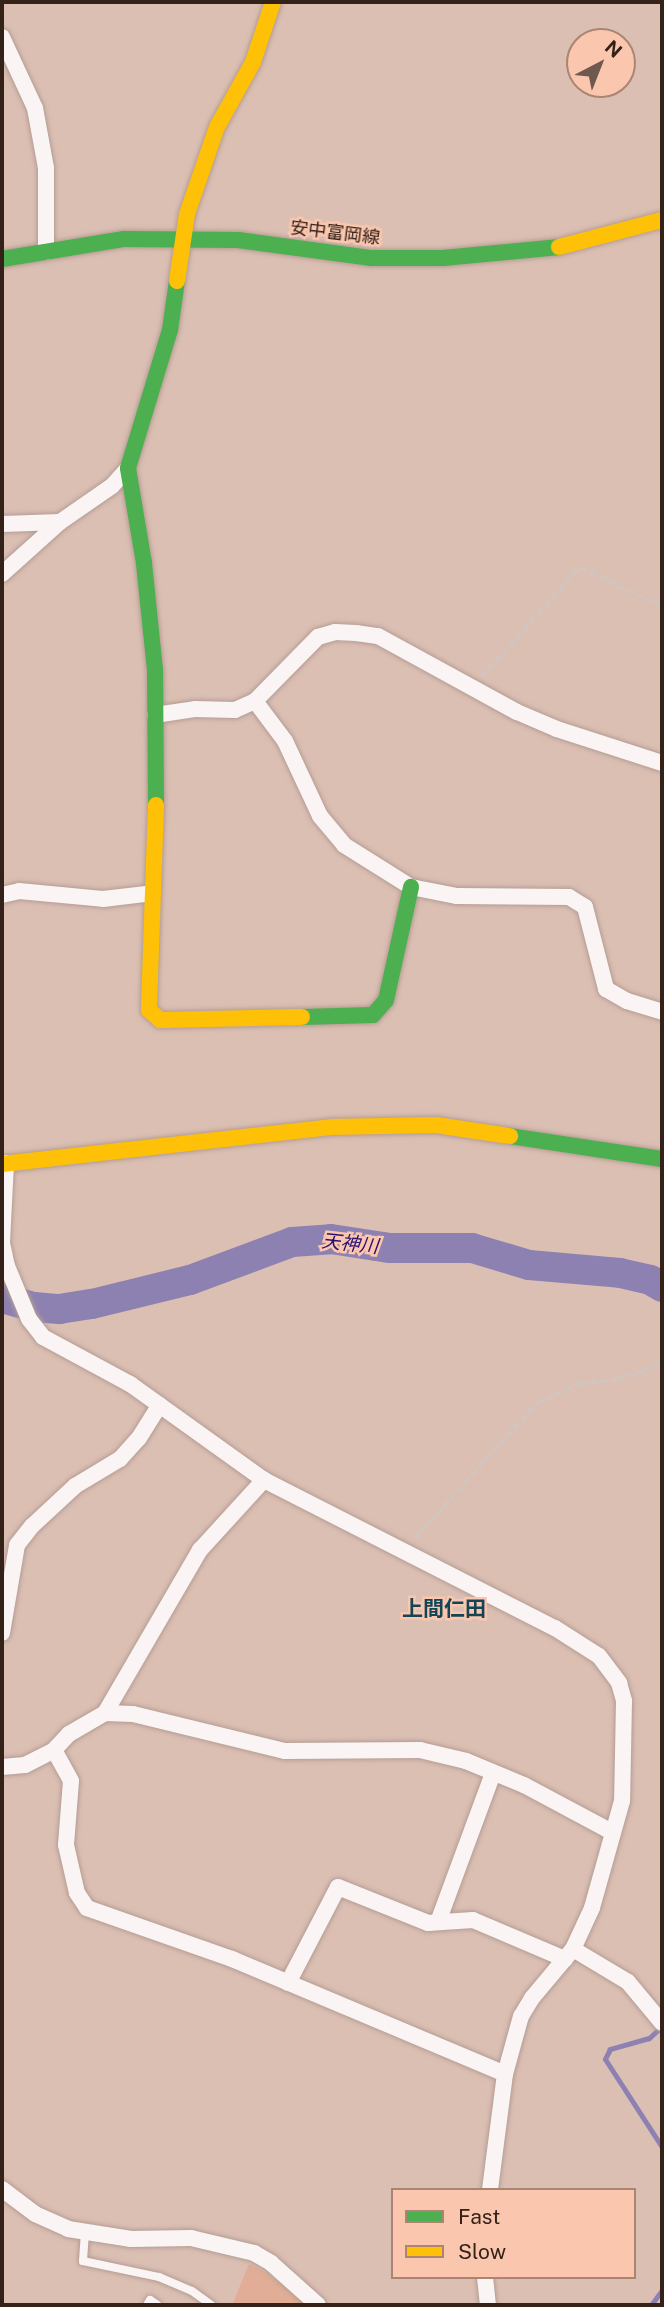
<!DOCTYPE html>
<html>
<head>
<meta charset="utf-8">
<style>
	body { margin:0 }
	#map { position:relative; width:664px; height:2307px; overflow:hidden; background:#dcbfb3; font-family:"Public Sans","Noto Sans JP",sans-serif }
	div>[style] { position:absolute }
	.green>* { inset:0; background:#e1ad96 }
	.stream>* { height:5px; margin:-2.5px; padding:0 2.5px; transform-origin:2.5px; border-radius:2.5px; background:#8d81b2 }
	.river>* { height:30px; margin:-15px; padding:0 15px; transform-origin:15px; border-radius:15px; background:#8d81b2 }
	.path>* { height:2.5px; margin-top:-1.25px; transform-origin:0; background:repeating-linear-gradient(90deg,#cec6c2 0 7px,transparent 0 10.5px) }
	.roads { filter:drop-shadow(0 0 2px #b49d94) drop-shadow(0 0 2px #b49d94) }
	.lane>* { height:8px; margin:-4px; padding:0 4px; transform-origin:4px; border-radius:4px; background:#faf5f4 }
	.street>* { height:16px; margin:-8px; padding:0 8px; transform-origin:8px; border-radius:8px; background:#faf5f4 }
	.fast>* { height:16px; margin:-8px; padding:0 8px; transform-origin:8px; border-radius:8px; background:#4caf50 }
	.slow>* { height:16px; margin:-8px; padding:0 8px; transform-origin:8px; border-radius:8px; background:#ffc107 }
	span { translate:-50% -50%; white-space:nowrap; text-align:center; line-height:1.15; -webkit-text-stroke:5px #fac6ae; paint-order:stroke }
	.street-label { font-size:18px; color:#342118 }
	.water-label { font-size:19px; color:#2a106e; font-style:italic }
	.quarter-label { font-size:21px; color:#124556; font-weight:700 }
	.frame { position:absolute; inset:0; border:4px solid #342118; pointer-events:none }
	.legend { position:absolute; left:391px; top:2188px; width:245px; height:91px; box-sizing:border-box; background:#fac6ae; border:2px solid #ab8472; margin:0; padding:9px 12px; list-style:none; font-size:21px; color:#342118 }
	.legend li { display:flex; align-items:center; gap:14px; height:35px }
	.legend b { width:35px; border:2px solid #ab8472 }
	.north { position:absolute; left:566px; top:28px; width:70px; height:70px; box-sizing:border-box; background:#fac6ae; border:2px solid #ab8472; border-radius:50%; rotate:42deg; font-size:19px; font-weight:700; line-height:28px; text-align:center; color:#342118 }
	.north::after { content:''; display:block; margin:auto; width:24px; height:32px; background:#6f584e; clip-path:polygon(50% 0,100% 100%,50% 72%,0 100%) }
</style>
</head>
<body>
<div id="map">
	<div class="green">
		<i style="clip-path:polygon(249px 2264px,267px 2273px,306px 2305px,232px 2305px)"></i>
	</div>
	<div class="stream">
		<i style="left:662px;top:2026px;width:18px;rotate:137deg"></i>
		<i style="left:649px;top:2038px;width:41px;rotate:164.2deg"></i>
		<i style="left:610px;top:2049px;width:11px;rotate:117deg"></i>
		<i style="left:605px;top:2059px;width:105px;rotate:57.1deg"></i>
		<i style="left:662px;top:2248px;width:1px;rotate:90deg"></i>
		<i style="left:651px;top:2305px;width:19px;rotate:-54deg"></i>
	</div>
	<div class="river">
		<i style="left:2px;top:1298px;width:33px;rotate:16deg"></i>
		<i style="left:34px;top:1307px;width:25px;rotate:5deg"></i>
		<i style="left:59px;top:1309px;width:33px;rotate:-9deg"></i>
		<i style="left:92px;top:1304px;width:101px;rotate:-13.8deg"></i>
		<i style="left:190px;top:1280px;width:109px;rotate:-20.4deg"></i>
		<i style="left:292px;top:1242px;width:39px;rotate:-4deg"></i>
		<i style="left:331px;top:1239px;width:60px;rotate:8.7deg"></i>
		<i style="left:390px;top:1248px;width:82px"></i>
		<i style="left:472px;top:1248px;width:59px;rotate:16.6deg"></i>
		<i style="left:529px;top:1265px;width:91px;rotate:5deg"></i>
		<i style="left:620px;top:1273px;width:31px;rotate:13deg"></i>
		<i style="left:650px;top:1280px;width:14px;rotate:30deg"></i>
	</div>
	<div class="path">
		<i style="left:481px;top:676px;width:147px;rotate:-47.8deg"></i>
		<i style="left:580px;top:567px;width:91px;rotate:25.4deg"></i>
		<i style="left:415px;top:1537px;width:181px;rotate:-47.7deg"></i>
		<i style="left:537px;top:1403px;width:47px;rotate:-24.9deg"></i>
		<i style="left:580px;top:1383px;width:36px;rotate:-6deg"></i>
		<i style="left:616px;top:1379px;width:30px;rotate:-17deg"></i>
		<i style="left:645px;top:1370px;width:19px;rotate:-28deg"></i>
	</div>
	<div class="roads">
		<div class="lane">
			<i style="left:85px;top:2232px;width:29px;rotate:94deg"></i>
			<i style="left:83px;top:2261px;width:78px;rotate:11.9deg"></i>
			<i style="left:159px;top:2277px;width:36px;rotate:23deg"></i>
			<i style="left:192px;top:2291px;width:24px;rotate:36deg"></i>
			<i style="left:147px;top:2305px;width:6px;rotate:-59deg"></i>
			<i style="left:150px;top:2300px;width:9px;rotate:32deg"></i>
		</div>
		<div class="street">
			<i style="left:2px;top:37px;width:78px;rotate:65.1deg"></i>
			<i style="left:35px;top:108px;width:61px;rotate:79.6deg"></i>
			<i style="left:46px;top:168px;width:84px;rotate:90deg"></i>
			<i style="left:2px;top:524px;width:58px;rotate:-2deg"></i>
			<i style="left:2px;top:574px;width:78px;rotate:-41.9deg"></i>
			<i style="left:60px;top:522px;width:63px;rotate:-34.7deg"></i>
			<i style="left:112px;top:486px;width:24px;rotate:-48deg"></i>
			<i style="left:255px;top:701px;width:50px;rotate:53.1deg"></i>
			<i style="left:285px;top:741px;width:83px;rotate:65deg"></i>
			<i style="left:320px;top:816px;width:38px;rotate:50deg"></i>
			<i style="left:344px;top:845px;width:79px;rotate:32.1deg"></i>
			<i style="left:411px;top:887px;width:47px;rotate:11.1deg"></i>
			<i style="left:457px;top:896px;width:112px;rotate:0.5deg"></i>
			<i style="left:569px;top:897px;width:19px;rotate:32deg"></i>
			<i style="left:585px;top:907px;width:85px;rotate:75.6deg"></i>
			<i style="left:606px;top:989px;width:24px;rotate:30deg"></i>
			<i style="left:627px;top:1001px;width:37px;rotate:17deg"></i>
			<i style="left:155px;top:715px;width:40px;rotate:-8.5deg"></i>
			<i style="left:195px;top:709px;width:40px;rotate:1.4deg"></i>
			<i style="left:235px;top:710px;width:22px;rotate:-24deg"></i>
			<i style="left:255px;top:701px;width:90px;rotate:-45.5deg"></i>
			<i style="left:318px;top:637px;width:18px;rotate:-16deg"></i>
			<i style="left:335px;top:632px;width:21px;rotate:3deg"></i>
			<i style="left:356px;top:633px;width:22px;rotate:8deg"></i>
			<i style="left:378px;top:636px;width:158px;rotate:28.7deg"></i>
			<i style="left:517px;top:712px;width:43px;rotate:23deg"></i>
			<i style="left:557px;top:729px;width:110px;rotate:17.9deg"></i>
			<i style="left:2px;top:895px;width:17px;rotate:-13deg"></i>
			<i style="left:19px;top:891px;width:84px;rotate:5.4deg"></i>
			<i style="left:103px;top:899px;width:50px;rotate:-6.8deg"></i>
			<i style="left:6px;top:1163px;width:80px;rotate:92.9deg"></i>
			<i style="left:2px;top:1243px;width:24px;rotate:78deg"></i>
			<i style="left:7px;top:1266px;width:57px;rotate:67.5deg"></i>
			<i style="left:29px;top:1319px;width:23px;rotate:52deg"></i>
			<i style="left:43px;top:1337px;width:99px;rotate:28.4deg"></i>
			<i style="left:130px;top:1384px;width:165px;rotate:35.6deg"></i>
			<i style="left:264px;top:1480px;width:326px;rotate:27deg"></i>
			<i style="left:555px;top:1628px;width:52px;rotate:32.5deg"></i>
			<i style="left:599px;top:1656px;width:34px;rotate:53deg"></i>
			<i style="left:619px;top:1683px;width:19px;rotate:74deg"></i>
			<i style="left:624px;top:1701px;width:100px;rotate:91.1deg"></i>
			<i style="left:622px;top:1801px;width:111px;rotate:105.7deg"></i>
			<i style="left:592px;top:1908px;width:45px;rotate:114.9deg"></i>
			<i style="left:573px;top:1949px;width:64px;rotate:129.9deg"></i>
			<i style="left:532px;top:1998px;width:21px;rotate:121deg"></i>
			<i style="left:521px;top:2016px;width:60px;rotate:105.4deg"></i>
			<i style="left:505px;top:2074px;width:117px;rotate:97.4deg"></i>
			<i style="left:2px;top:1633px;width:89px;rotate:-80.3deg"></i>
			<i style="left:17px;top:1545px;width:24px;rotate:-52deg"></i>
			<i style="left:32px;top:1526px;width:59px;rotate:-42.9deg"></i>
			<i style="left:75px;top:1486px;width:52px;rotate:-31deg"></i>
			<i style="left:120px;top:1459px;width:28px;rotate:-48deg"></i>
			<i style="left:139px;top:1438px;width:39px;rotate:-58deg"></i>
			<i style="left:105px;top:1713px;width:28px;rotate:2deg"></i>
			<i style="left:133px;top:1714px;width:156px;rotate:13.7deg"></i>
			<i style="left:285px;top:1751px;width:135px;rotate:-0.4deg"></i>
			<i style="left:420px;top:1750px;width:47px;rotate:13.4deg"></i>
			<i style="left:466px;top:1761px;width:63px;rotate:22.5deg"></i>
			<i style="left:524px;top:1785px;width:100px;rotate:28.1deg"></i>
			<i style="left:54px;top:1750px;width:35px;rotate:61deg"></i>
			<i style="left:71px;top:1781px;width:64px;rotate:94.5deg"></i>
			<i style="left:66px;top:1845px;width:49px;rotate:77.1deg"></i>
			<i style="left:77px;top:1893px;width:18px;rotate:56deg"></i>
			<i style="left:87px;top:1908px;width:154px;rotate:19.4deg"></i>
			<i style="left:232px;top:1959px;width:296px;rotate:22.8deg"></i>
			<i style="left:2px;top:1767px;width:23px;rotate:-5deg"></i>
			<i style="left:25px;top:1765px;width:33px;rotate:-27deg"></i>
			<i style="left:54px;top:1750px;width:22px;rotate:-47deg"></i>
			<i style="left:69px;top:1734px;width:42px;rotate:-30.3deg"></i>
			<i style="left:105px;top:1713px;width:189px;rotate:-59.8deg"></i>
			<i style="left:200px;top:1550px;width:95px;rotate:-47.6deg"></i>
			<i style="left:438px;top:1922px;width:159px;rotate:-69.7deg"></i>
			<i style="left:573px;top:1949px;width:64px;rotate:31deg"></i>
			<i style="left:628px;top:1982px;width:53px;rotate:50.3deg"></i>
			<i style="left:288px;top:1983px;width:108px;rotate:-62.5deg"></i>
			<i style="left:338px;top:1887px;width:97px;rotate:21.8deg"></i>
			<i style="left:428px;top:1923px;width:45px;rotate:-3.8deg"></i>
			<i style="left:473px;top:1920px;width:100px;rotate:23deg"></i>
			<i style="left:2px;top:2189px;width:41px;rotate:37.1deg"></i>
			<i style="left:35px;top:2214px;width:36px;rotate:24deg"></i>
			<i style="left:68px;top:2229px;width:64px;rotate:9deg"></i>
			<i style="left:131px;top:2239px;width:60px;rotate:-1deg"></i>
			<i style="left:191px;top:2238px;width:65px;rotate:13.4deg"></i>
			<i style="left:254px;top:2253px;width:20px;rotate:30deg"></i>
			<i style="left:271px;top:2263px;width:63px;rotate:41.8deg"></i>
			<i style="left:485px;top:2277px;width:28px;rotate:84deg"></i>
		</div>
		<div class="fast">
			<i style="left:2px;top:259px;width:124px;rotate:-9.3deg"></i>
			<i style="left:124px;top:239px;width:114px;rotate:0.5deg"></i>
			<i style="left:238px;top:240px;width:135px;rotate:7.7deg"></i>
			<i style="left:372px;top:258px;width:71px"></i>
			<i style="left:443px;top:258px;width:117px;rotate:-5.4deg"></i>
			<i style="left:156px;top:805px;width:135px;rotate:-90.4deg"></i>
			<i style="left:155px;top:670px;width:108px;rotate:-95.9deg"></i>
			<i style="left:144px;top:563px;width:96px;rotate:-99.6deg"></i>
			<i style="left:128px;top:468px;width:144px;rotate:-73.1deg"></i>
			<i style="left:170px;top:330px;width:49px;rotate:-81.9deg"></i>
			<i style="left:302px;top:1017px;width:71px;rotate:-1.6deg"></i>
			<i style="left:373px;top:1015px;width:20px;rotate:-49deg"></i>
			<i style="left:386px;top:1000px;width:116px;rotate:-77.5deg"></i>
			<i style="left:510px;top:1136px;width:154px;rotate:8.6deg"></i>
		</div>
		<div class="slow">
			<i style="left:559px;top:247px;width:106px;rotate:-14.7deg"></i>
			<i style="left:177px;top:281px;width:68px;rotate:-81.5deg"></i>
			<i style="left:187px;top:214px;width:92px;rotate:-71deg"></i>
			<i style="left:217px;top:127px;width:74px;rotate:-61deg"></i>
			<i style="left:253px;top:62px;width:63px;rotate:-71.6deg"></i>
			<i style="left:156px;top:805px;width:205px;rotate:92deg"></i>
			<i style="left:149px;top:1010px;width:15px;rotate:42deg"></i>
			<i style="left:160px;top:1020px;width:142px;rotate:-1.2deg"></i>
			<i style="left:2px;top:1164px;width:331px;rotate:-6.4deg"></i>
			<i style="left:331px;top:1127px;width:105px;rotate:-1.1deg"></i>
			<i style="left:436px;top:1125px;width:75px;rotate:8.5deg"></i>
		</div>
	</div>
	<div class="street-label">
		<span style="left:335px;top:233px;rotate:7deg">安中富岡線</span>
	</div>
	<div class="water-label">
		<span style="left:350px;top:1244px;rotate:6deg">天神川</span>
	</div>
	<div class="quarter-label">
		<span style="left:444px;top:1609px">上間仁田</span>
	</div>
	<div class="frame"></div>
	<ul class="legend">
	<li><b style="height:9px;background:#4caf50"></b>Fast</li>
	<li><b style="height:9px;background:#ffc107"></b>Slow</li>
	</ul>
	<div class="north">N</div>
</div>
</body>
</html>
